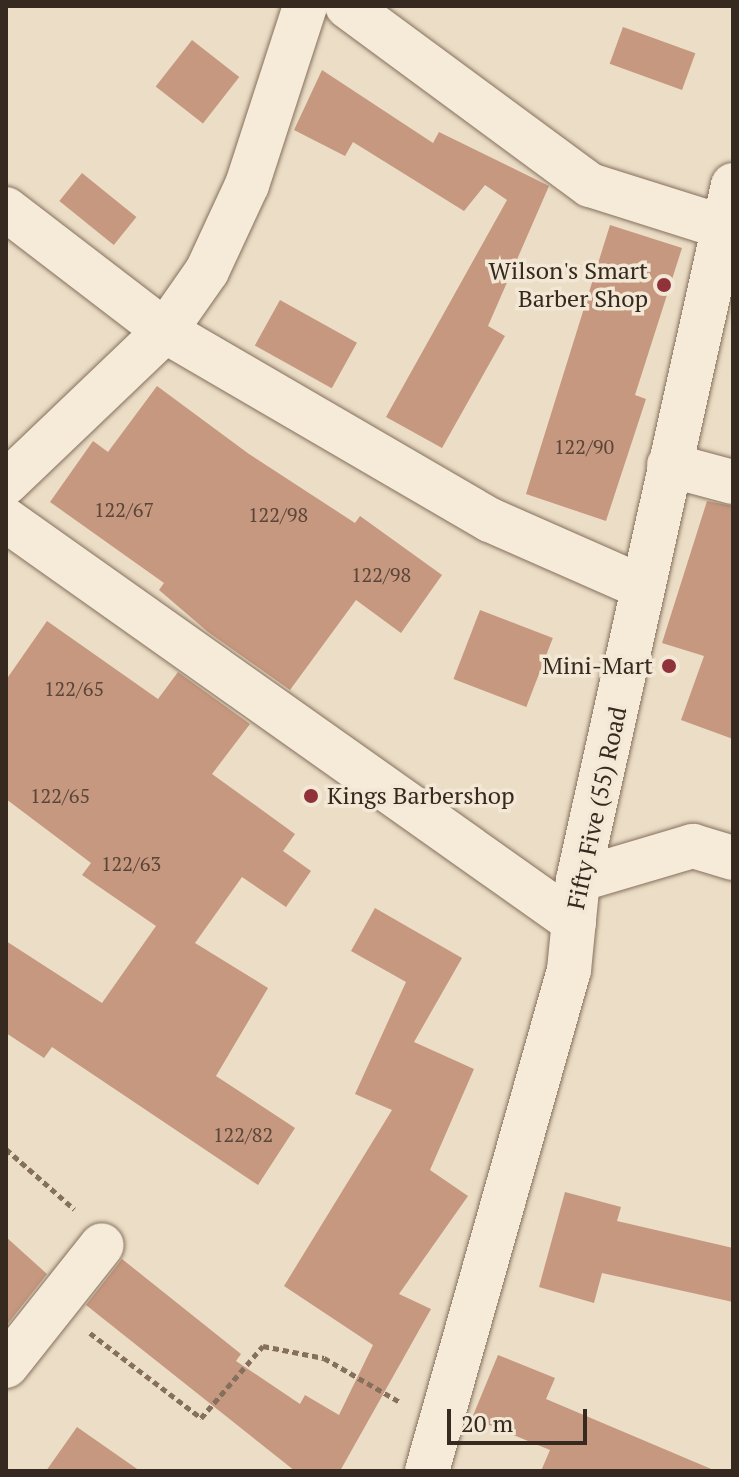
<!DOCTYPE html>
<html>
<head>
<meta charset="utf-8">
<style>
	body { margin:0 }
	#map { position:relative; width:739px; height:1477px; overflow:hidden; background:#ebddc6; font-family:"PT Serif",serif }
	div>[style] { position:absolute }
	.building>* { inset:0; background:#c6987f; transform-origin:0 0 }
	.path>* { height:5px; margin-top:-2.5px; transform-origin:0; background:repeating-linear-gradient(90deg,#85705d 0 6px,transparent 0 10px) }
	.roads { filter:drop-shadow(0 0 2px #85705d) drop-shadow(0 0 2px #85705d) }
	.minor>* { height:44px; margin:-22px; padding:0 22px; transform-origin:22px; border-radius:22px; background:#f6ebd9 }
	.dots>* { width:22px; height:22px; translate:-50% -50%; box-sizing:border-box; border:4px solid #f3e8d5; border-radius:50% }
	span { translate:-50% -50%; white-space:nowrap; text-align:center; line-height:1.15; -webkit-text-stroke:7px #f3e8d5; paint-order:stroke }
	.number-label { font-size:20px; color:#5a4538 }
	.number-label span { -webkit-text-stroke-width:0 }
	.poi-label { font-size:24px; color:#362920 }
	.right { translate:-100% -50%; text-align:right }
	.left { translate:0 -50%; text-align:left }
	.street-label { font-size:24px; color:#362920 }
	.frame { position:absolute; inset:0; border:8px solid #362920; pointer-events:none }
	.scale { position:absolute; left:447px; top:1409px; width:140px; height:36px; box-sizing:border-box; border:4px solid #362920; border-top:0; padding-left:10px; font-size:24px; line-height:28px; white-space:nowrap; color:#362920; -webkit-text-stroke:6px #f3e8d5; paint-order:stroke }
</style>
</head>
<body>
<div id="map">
	<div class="building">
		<i style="left:623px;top:27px;width:77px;height:39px;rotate:20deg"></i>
		<i style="left:192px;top:40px;width:60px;height:59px;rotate:38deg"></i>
		<i style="clip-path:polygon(322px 70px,433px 143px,439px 132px,549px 186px,488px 326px,505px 336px,442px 448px,386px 417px,507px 200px,485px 185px,464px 211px,353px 142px,345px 156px,294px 130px)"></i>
		<i style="left:82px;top:173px;width:70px;height:36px;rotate:39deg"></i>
		<i style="clip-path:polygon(610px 225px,682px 248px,635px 395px,646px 399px,606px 521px,526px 494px)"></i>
		<i style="left:280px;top:300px;width:88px;height:52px;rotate:29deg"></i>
		<i style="clip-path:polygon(157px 386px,249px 454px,355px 523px,360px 516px,442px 575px,401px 633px,356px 600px,290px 690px,208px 632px,159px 590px,164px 583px,50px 502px,93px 441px,108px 452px)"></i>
		<i style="clip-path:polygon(707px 501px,733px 506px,733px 739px,681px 720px,704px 656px,662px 643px)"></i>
		<i style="left:480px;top:610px;width:78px;height:74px;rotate:21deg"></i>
		<i style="clip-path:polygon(47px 621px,158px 699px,178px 672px,250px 724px,212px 774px,295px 834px,283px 851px,311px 871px,286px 907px,242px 877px,195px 943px,268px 988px,216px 1076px,295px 1128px,258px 1185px,52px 1047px,44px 1058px,6px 1033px,6px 941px,102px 1003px,156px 926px,82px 875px,91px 863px,6px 799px,6px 680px)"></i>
		<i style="clip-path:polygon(375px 908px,462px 958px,414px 1042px,474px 1069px,430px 1170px,468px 1196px,399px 1294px,431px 1309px,340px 1471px,295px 1471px,86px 1305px,122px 1259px,241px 1354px,236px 1361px,300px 1404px,305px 1395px,339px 1415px,373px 1345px,284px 1286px,392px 1110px,355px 1094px,406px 982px,351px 951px)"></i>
		<i style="clip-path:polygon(565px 1192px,621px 1207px,617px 1221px,733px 1248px,733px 1302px,602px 1273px,594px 1303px,539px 1287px)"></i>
		<i style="clip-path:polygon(6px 1237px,47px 1274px,6px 1326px)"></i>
		<i style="clip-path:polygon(498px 1355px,555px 1378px,546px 1399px,716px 1471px,541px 1471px,550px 1450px,472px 1418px)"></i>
		<i style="clip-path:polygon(77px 1427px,140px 1471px,46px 1471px)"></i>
	</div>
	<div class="path">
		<i style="left:6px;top:1149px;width:91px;rotate:41.4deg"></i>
		<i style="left:90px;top:1333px;width:140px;rotate:37.4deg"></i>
		<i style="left:201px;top:1418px;width:95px;rotate:-49.3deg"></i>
		<i style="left:263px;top:1346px;width:62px;rotate:11.1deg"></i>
		<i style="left:324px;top:1358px;width:88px;rotate:30.1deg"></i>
	</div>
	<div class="roads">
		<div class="minor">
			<i style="left:347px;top:6px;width:302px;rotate:36.4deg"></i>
			<i style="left:590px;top:185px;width:139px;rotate:17.5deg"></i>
			<i style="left:6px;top:209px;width:200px;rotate:37.5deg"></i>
			<i style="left:165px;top:331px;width:376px;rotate:30.2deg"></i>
			<i style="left:490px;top:520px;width:166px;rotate:23.8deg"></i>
			<i style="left:669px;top:465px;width:66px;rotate:14.9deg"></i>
			<i style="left:6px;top:483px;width:220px;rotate:-43.7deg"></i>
			<i style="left:165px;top:331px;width:73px;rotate:-55deg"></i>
			<i style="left:207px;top:271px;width:95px;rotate:-65.1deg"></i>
			<i style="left:247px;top:185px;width:188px;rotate:-72deg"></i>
			<i style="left:6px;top:520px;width:696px;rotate:35.29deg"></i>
			<i style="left:578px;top:880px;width:120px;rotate:-16.5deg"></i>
			<i style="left:693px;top:846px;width:42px;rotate:16.7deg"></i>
			<i style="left:6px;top:1366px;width:154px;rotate:-51.6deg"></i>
			<i style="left:427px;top:1471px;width:521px;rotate:-74.18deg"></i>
			<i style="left:569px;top:970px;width:90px;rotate:-84.3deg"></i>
			<i style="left:578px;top:880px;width:712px;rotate:-77.43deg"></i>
		</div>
	</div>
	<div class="dots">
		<i style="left:664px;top:285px;background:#8f3239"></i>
		<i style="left:669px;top:666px;background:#8f3239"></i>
		<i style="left:311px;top:796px;background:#8f3239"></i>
	</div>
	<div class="number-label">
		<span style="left:584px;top:446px">122/90</span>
		<span style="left:124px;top:509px">122/67</span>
		<span style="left:278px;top:514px">122/98</span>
		<span style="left:381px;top:574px">122/98</span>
		<span style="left:74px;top:688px">122/65</span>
		<span style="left:60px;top:795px">122/65</span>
		<span style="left:131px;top:863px">122/63</span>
		<span style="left:243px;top:1134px">122/82</span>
	</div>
	<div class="poi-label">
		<span class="right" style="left:648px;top:285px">Wilson's Smart<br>Barber Shop</span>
		<span class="right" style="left:653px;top:666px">Mini-Mart</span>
		<span class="left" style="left:327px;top:796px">Kings Barbershop</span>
	</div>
	<div class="street-label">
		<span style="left:597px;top:808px;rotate:-78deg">Fifty Five (55) Road</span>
	</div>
	<div class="frame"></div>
	<div class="scale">20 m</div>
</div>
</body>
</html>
